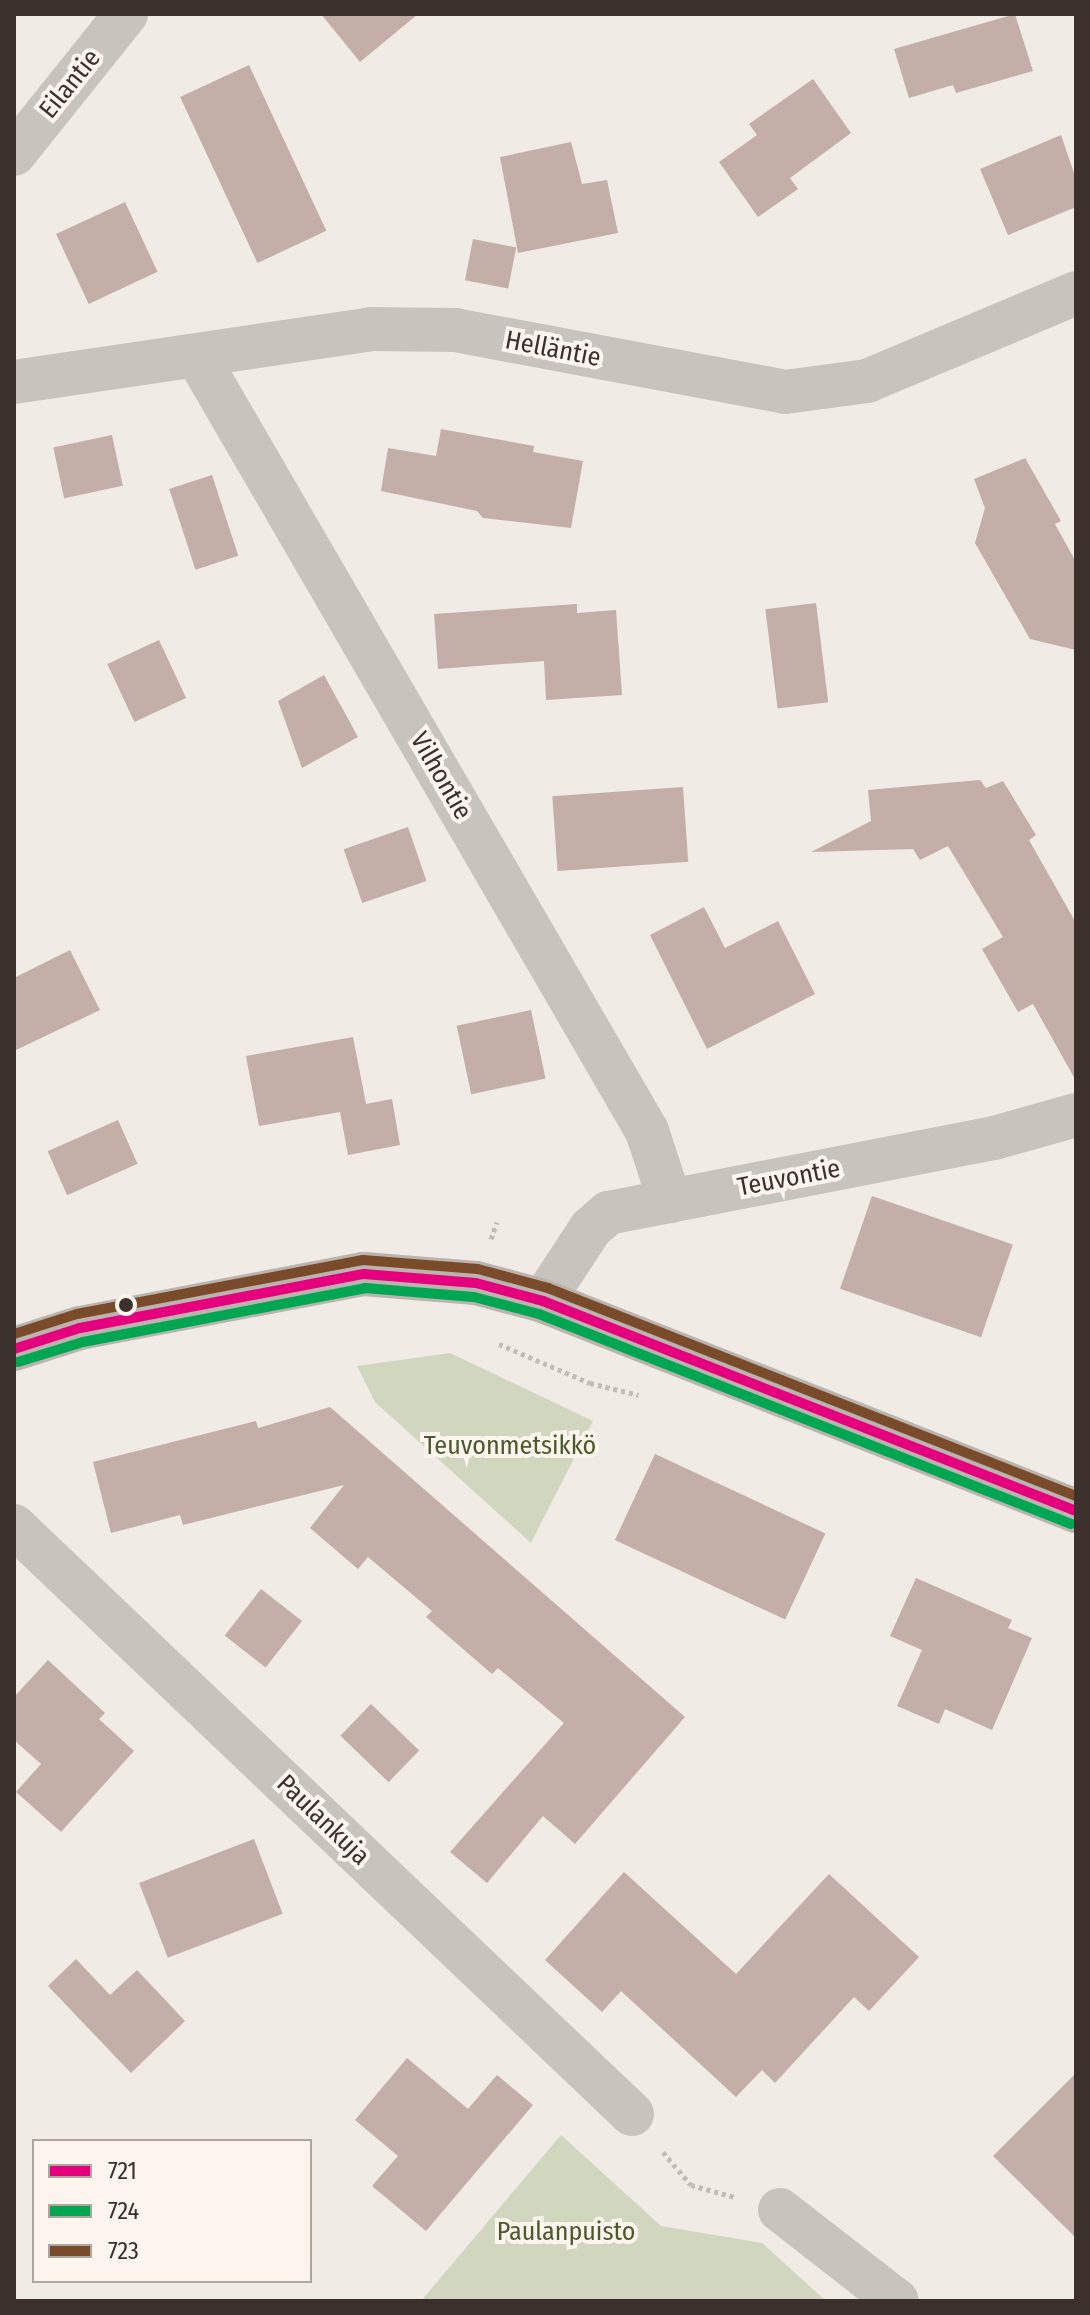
<!DOCTYPE html>
<html>
<head>
<meta charset="utf-8">
<style>
	body { margin:0 }
	#map { position:relative; width:1090px; height:2315px; overflow:hidden; background:#f0ebe5; font-family:"Fira Sans Condensed",sans-serif }
	div>[style] { position:absolute }
	.green>* { inset:0; background:#d1d6bf }
	.building>* { inset:0; background:#c3afa7; transform-origin:0 0 }
	.path>* { height:5px; margin-top:-2.5px; transform-origin:0; background:repeating-linear-gradient(90deg,#c2bbb6 0 4px,transparent 0 8px) }
	.street>* { height:44px; margin:-22px; padding:0 22px; transform-origin:22px; border-radius:22px; background:#c9c3be }
	.secondary>* { height:44px; margin:-22px; padding:0 22px; transform-origin:22px; border-radius:22px; background:#bab3ae }
	.bus-1>* { height:10px; margin:-5px; padding:0 5px; transform-origin:5px; border-radius:5px; background:#e5007d }
	.bus-2>* { height:10px; margin:-5px; padding:0 5px; transform-origin:5px; border-radius:5px; background:#00a651 }
	.bus-3>* { height:10px; margin:-5px; padding:0 5px; transform-origin:5px; border-radius:5px; background:#7a4b2a }
	.dots>* { width:22px; height:22px; translate:-50% -50%; box-sizing:border-box; border:4px solid #fbf5ee; border-radius:50% }
	span { translate:-50% -50%; white-space:nowrap; text-align:center; line-height:1.15; -webkit-text-stroke:8px #fbf5ee; paint-order:stroke }
	.street-label { font-size:26px; color:#3b302b }
	.park-label { font-size:26px; color:#4a5a2e }
	.frame { position:absolute; inset:0; border:16px solid #3b302b; pointer-events:none }
	.legend { position:absolute; left:32px; top:2139px; width:280px; height:144px; box-sizing:border-box; background:#fbf5ee; border:2px solid #aea6a0; margin:0; padding:10px 14px; list-style:none; font-size:24px; color:#3b302b }
	.legend li { display:flex; align-items:center; gap:16px; height:40px }
	.legend b { width:40px; border:2px solid #aea6a0 }
</style>
</head>
<body>
<div id="map">
	<div class="green">
		<i style="clip-path:polygon(450px 1353px,593px 1421px,531px 1543px,375px 1402px,357px 1366px)"></i>
		<i style="clip-path:polygon(561px 2135px,661px 2226px,762px 2243px,826px 2301px,421px 2301px)"></i>
	</div>
	<div class="building">
		<i style="clip-path:polygon(321px 14px,418px 14px,360px 62px)"></i>
		<i style="clip-path:polygon(1015px 14px,1033px 71px,956px 93px,953px 85px,909px 98px,894px 49px)"></i>
		<i style="left:249px;top:65px;width:183px;height:76px;rotate:65deg"></i>
		<i style="clip-path:polygon(813px 79px,851px 133px,790px 178px,798px 189px,758px 217px,719px 162px,757px 135px,749px 124px)"></i>
		<i style="clip-path:polygon(1061px 135px,1076px 179px,1076px 207px,1008px 235px,980px 169px)"></i>
		<i style="clip-path:polygon(571px 142px,582px 184px,607px 180px,618px 233px,518px 253px,500px 157px)"></i>
		<i style="left:125px;top:202px;width:77px;height:76px;rotate:65deg"></i>
		<i style="left:473px;top:239px;width:44px;height:42px;rotate:11deg"></i>
		<i style="clip-path:polygon(441px 429px,534px 446px,533px 452px,583px 461px,571px 528px,483px 518px,477px 511px,381px 491px,388px 448px,436px 456px)"></i>
		<i style="left:112px;top:435px;width:52px;height:60px;rotate:78deg"></i>
		<i style="clip-path:polygon(1025px 458px,1061px 521px,1055px 524px,1076px 562px,1076px 650px,1030px 639px,975px 543px,985px 508px,974px 479px)"></i>
		<i style="left:212px;top:475px;width:85px;height:45px;rotate:72deg"></i>
		<i style="left:816px;top:603px;width:100px;height:51px;rotate:83deg"></i>
		<i style="clip-path:polygon(577px 604px,577px 613px,616px 610px,622px 695px,546px 700px,544px 661px,438px 669px,434px 614px)"></i>
		<i style="left:159px;top:640px;width:64px;height:57px;rotate:65deg"></i>
		<i style="clip-path:polygon(324px 675px,358px 737px,302px 768px,278px 701px)"></i>
		<i style="clip-path:polygon(980px 780px,986px 788px,1003px 781px,1036px 835px,1029px 840px,1076px 923px,1076px 1081px,1033px 1004px,1018px 1012px,982px 949px,1003px 937px,948px 846px,920px 860px,913px 849px,811px 852px,871px 821px,868px 790px)"></i>
		<i style="left:683px;top:787px;width:75px;height:131px;rotate:86deg"></i>
		<i style="left:408px;top:827px;width:57px;height:68px;rotate:71deg"></i>
		<i style="clip-path:polygon(704px 907px,725px 948px,778px 921px,815px 994px,707px 1049px,650px 935px)"></i>
		<i style="clip-path:polygon(70px 950px,100px 1010px,14px 1051px,14px 978px)"></i>
		<i style="left:531px;top:1010px;width:70px;height:76px;rotate:78deg"></i>
		<i style="clip-path:polygon(353px 1037px,366px 1104px,392px 1099px,400px 1145px,348px 1155px,340px 1112px,259px 1126px,246px 1056px)"></i>
		<i style="left:118px;top:1120px;width:48px;height:77px;rotate:66deg"></i>
		<i style="left:872px;top:1196px;width:149px;height:98px;rotate:19deg"></i>
		<i style="clip-path:polygon(330px 1407px,685px 1717px,575px 1844px,543px 1816px,487px 1883px,450px 1852px,564px 1723px,498px 1668px,492px 1674px,426px 1617px,432px 1611px,368px 1557px,358px 1569px,310px 1528px,344px 1485px,183px 1525px,180px 1515px,111px 1533px,93px 1462px,256px 1421px,258px 1428px)"></i>
		<i style="left:655px;top:1454px;width:188px;height:95px;rotate:25deg"></i>
		<i style="clip-path:polygon(916px 1578px,1012px 1620px,1008px 1628px,1032px 1638px,992px 1730px,945px 1709px,939px 1724px,897px 1706px,922px 1650px,890px 1636px)"></i>
		<i style="left:261px;top:1589px;width:52px;height:59px;rotate:38deg"></i>
		<i style="clip-path:polygon(48px 1660px,105px 1713px,99px 1719px,134px 1751px,61px 1832px,16px 1792px,41px 1764px,14px 1740px,14px 1697px)"></i>
		<i style="left:371px;top:1704px;width:67px;height:44px;rotate:44deg"></i>
		<i style="left:254px;top:1839px;width:80px;height:123px;rotate:69deg"></i>
		<i style="clip-path:polygon(624px 1872px,736px 1974px,829px 1874px,919px 1957px,869px 2011px,854px 1997px,775px 2083px,762px 2070px,736px 2097px,621px 1991px,602px 2012px,545px 1960px)"></i>
		<i style="clip-path:polygon(76px 1959px,110px 1995px,137px 1970px,185px 2021px,131px 2073px,48px 1986px)"></i>
		<i style="clip-path:polygon(407px 2058px,468px 2109px,497px 2075px,533px 2105px,426px 2231px,372px 2186px,398px 2156px,355px 2120px)"></i>
		<i style="clip-path:polygon(1076px 2073px,1076px 2238px,993px 2156px)"></i>
	</div>
	<div class="path">
		<i style="left:491px;top:1239px;width:18px;rotate:-71deg"></i>
		<i style="left:499px;top:1344px;width:99px;rotate:23.2deg"></i>
		<i style="left:590px;top:1383px;width:50px;rotate:13.8deg"></i>
		<i style="left:663px;top:2152px;width:43px;rotate:49.7deg"></i>
		<i style="left:691px;top:2185px;width:46px;rotate:15.3deg"></i>
	</div>
	<div class="street">
		<i style="left:14px;top:154px;width:179px;rotate:-51.3deg"></i>
		<i style="left:197px;top:356px;width:896px;rotate:59.86deg"></i>
		<i style="left:647px;top:1131px;width:74px;rotate:71.8deg"></i>
		<i style="left:14px;top:382px;width:361px;rotate:-8.4deg"></i>
		<i style="left:371px;top:329px;width:84px;rotate:0.7deg"></i>
		<i style="left:455px;top:330px;width:336px;rotate:10.6deg"></i>
		<i style="left:785px;top:392px;width:83px;rotate:-7.6deg"></i>
		<i style="left:867px;top:381px;width:227px;rotate:-22.8deg"></i>
		<i style="left:543px;top:1301px;width:87px;rotate:-56.7deg"></i>
		<i style="left:591px;top:1228px;width:23px;rotate:-41deg"></i>
		<i style="left:608px;top:1213px;width:393px;rotate:-11deg"></i>
		<i style="left:994px;top:1138px;width:85px;rotate:-15.7deg"></i>
		<i style="left:14px;top:1526px;width:853px;rotate:43.58deg"></i>
		<i style="left:780px;top:2210px;width:148px;rotate:37.9deg"></i>
	</div>
	<div class="secondary">
		<i style="left:14px;top:1349px;width:69px;rotate:-17.7deg"></i>
		<i style="left:80px;top:1328px;width:289px;rotate:-10.8deg"></i>
		<i style="left:364px;top:1274px;width:112px;rotate:4.6deg"></i>
		<i style="left:476px;top:1283px;width:69px;rotate:15deg"></i>
		<i style="left:543px;top:1301px;width:573px;rotate:21.5deg"></i>
	</div>
	<div class="bus-1">
		<i style="left:14px;top:1349px;width:69px;rotate:-17.7deg"></i>
		<i style="left:80px;top:1328px;width:289px;rotate:-10.8deg"></i>
		<i style="left:364px;top:1274px;width:112px;rotate:4.6deg"></i>
		<i style="left:476px;top:1283px;width:69px;rotate:15deg"></i>
		<i style="left:543px;top:1301px;width:573px;rotate:21.5deg"></i>
	</div>
	<div class="bus-2">
		<i style="left:18px;top:1362px;width:68px;rotate:-17.1deg"></i>
		<i style="left:83px;top:1342px;width:287px;rotate:-10.8deg"></i>
		<i style="left:365px;top:1288px;width:109px;rotate:4.7deg"></i>
		<i style="left:474px;top:1297px;width:67px;rotate:14.7deg"></i>
		<i style="left:539px;top:1314px;width:572px;rotate:21.54deg"></i>
	</div>
	<div class="bus-3">
		<i style="left:14px;top:1334px;width:66px;rotate:-17.6deg"></i>
		<i style="left:77px;top:1314px;width:291px;rotate:-10.7deg"></i>
		<i style="left:363px;top:1260px;width:115px;rotate:4.5deg"></i>
		<i style="left:478px;top:1269px;width:73px;rotate:15.2deg"></i>
		<i style="left:548px;top:1288px;width:567px;rotate:21.5deg"></i>
	</div>
	<div class="dots">
		<i style="left:126px;top:1305px;background:#3b302b"></i>
	</div>
	<div class="street-label">
		<span style="left:70px;top:84px;rotate:-51deg">Eilantie</span>
		<span style="left:553px;top:349px;rotate:11deg">Helläntie</span>
		<span style="left:441px;top:776px;rotate:60deg">Vilhontie</span>
		<span style="left:789px;top:1178px;rotate:-11deg">Teuvontie</span>
		<span style="left:323px;top:1820px;rotate:44deg">Paulankuja</span>
	</div>
	<div class="park-label">
		<span style="left:510px;top:1446px">Teuvonmetsikkö</span>
		<span style="left:566px;top:2232px">Paulanpuisto</span>
	</div>
	<div class="frame"></div>
	<ul class="legend">
	<li><b style="height:10px;background:#e5007d"></b>721</li>
	<li><b style="height:10px;background:#00a651"></b>724</li>
	<li><b style="height:10px;background:#7a4b2a"></b>723</li>
	</ul>
</div>
</body>
</html>
